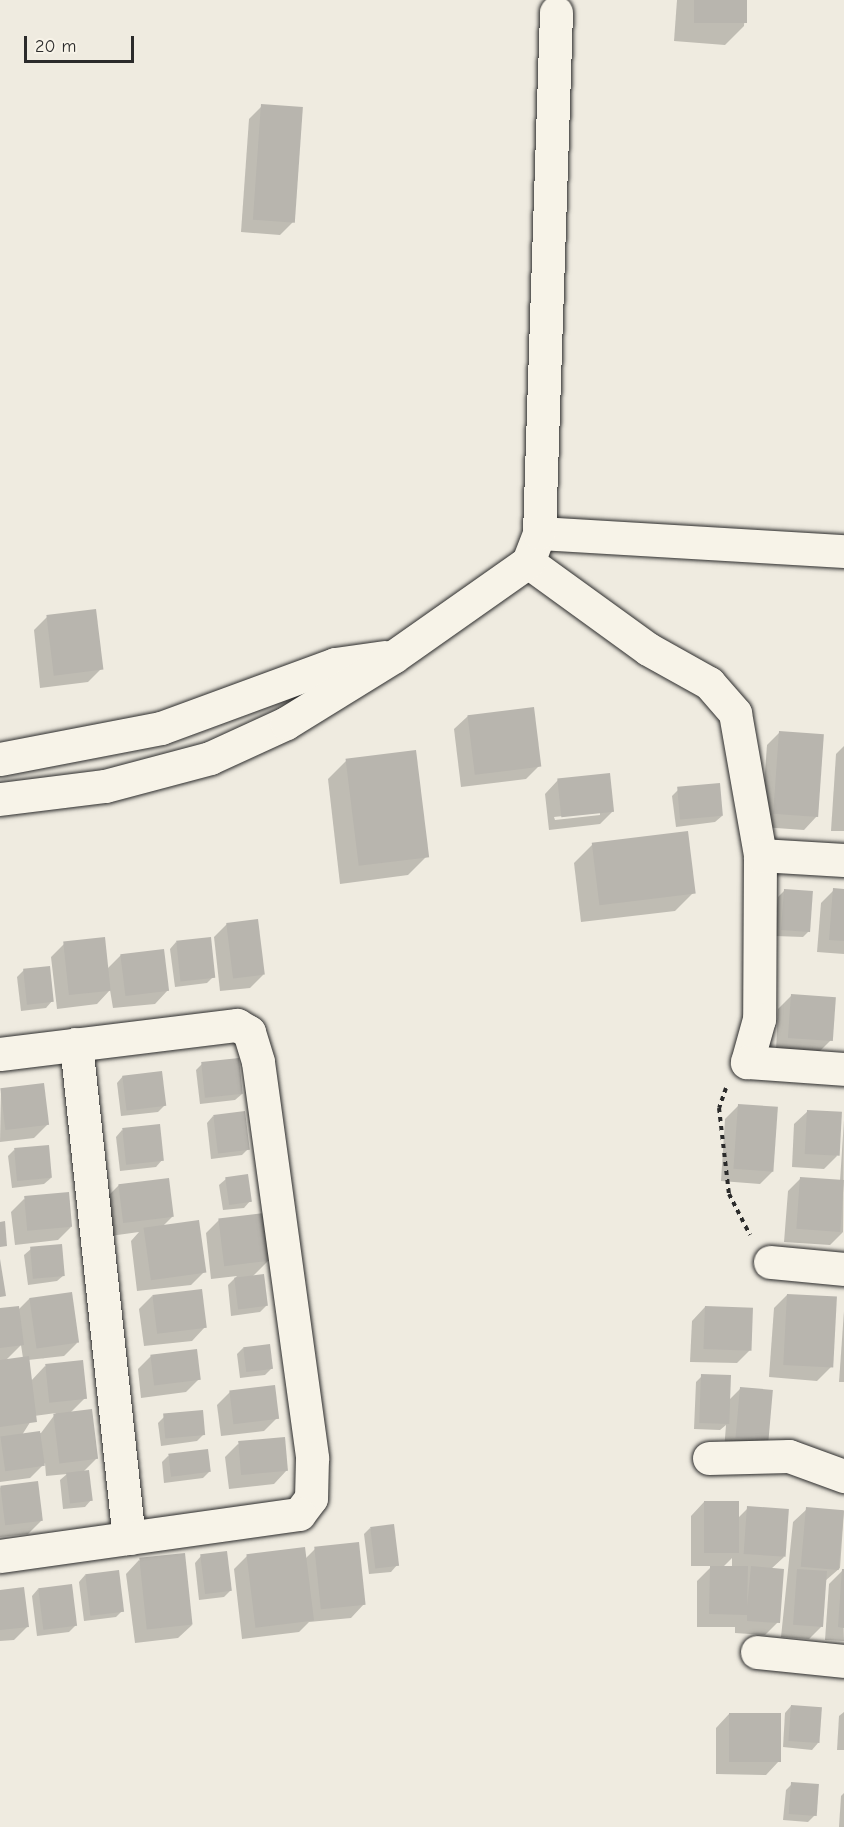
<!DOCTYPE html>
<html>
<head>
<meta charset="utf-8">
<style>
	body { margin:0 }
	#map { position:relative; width:844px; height:1827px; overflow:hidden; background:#efebe0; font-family:"Comic Neue",sans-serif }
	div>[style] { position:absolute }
	.shadow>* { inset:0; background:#0003 }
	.building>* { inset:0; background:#b8b5ae; transform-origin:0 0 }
	.path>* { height:4px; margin-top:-2px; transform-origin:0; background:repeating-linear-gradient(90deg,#2b2b2b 0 4.5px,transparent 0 9px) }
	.roads { filter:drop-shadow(0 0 2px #2b2b2b) drop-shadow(0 0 2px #2b2b2b) }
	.minor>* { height:33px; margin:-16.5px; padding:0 16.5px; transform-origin:16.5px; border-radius:16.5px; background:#f7f3e8 }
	span { translate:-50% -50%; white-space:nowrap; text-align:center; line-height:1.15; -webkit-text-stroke:4.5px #f7f3e8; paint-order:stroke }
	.scale { position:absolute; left:24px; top:36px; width:110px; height:27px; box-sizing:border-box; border:3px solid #2b2b2b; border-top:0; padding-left:8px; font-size:18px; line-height:21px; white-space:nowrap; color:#2b2b2b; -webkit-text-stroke:4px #f7f3e8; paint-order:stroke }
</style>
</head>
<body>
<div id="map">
	<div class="shadow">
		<i style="clip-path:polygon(677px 0,746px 0,744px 26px,725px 45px,674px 41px)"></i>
		<i style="clip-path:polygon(262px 106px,293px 222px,280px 235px,241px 232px,249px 119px)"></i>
		<i style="clip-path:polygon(47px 617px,101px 669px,88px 682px,40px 688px,34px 630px)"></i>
		<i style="clip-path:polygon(468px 716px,539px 766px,526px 779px,461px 787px,454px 729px)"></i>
		<i style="clip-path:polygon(780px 732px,817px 816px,804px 830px,761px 827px,767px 745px)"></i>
		<i style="clip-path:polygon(844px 746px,844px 831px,831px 831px,836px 754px)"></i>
		<i style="clip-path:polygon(347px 760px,427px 856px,408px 875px,340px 884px,328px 779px)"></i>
		<i style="clip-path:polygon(evenodd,558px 780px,613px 811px,600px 824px,549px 830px,545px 794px,558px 780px,600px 812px,600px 815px,555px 820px,554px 817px,600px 812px)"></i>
		<i style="clip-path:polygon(678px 790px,722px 816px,715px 822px,676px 827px,672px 796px)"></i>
		<i style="clip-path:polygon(593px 844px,694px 892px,675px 911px,581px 922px,574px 863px)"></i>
		<i style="clip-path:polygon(834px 890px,844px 891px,844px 954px,817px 952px,821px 903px)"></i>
		<i style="clip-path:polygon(784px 891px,809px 931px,803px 937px,775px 936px,778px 897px)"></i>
		<i style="clip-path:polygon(227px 924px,263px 975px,250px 988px,220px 991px,214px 937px)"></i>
		<i style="clip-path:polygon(176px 942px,213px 977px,207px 983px,175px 987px,170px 949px)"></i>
		<i style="clip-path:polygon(64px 944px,107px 969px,121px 955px,168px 990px,155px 1004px,113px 1008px,110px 990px,97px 1004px,57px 1009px,51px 957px)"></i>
		<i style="clip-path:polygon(24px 970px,52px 1001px,46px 1008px,21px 1011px,17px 977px)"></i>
		<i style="clip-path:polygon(792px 995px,831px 1040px,818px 1053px,776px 1051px,778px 1009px)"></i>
		<i style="clip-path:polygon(202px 1064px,242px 1094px,235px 1100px,200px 1104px,196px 1070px)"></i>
		<i style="clip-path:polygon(123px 1076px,165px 1105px,158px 1112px,121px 1116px,117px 1083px)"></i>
		<i style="clip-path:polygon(1px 1090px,47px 1125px,34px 1138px,0 1142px)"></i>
		<i style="clip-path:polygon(738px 1106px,773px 1171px,760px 1184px,721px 1181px,725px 1119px)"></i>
		<i style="clip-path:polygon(808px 1111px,837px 1156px,824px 1169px,792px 1167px,794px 1124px)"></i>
		<i style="clip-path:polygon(213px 1116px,248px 1149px,242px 1155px,211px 1159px,207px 1123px)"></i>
		<i style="clip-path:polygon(844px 1120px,843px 1232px,830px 1245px,784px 1242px,788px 1191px,801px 1178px,840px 1181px)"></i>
		<i style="clip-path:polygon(122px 1130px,162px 1160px,156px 1167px,120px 1171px,116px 1137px)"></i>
		<i style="clip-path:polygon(14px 1150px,51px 1178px,44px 1184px,12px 1188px,8px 1156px)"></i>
		<i style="clip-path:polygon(226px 1179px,250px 1201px,244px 1208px,223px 1210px,219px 1185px)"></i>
		<i style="clip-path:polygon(119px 1185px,172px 1217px,164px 1225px,204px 1272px,191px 1285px,137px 1291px,131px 1241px,139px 1232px,110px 1236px,106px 1198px)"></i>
		<i style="clip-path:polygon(24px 1199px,71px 1227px,58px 1240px,15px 1245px,11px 1212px)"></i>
		<i style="clip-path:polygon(219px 1220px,268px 1261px,252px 1277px,266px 1306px,260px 1312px,231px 1316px,228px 1285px,237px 1276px,211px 1279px,206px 1233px)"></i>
		<i style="clip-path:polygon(31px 1249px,64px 1275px,57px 1281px,28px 1285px,24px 1255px)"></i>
		<i style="clip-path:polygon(787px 1295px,831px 1367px,817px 1381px,769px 1377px,774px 1308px)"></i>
		<i style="clip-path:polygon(152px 1296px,205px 1327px,192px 1341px,144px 1346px,139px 1309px)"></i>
		<i style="clip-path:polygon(evenodd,30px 1298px,77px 1343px,64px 1356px,28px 1360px,30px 1382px,45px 1366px,85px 1398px,70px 1413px,96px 1459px,83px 1472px,91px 1500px,85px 1507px,63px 1509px,60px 1480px,67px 1474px,46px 1476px,45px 1463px,30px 1478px,0 1482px,0 1310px,18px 1310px,30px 1298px,21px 1345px,23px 1358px,6px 1360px,21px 1345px,30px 1298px,56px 1413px,41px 1433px,22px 1435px,34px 1416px,56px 1413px)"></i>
		<i style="clip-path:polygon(705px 1307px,750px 1350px,737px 1363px,690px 1362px,692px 1321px)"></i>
		<i style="clip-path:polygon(844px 1311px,844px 1382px,839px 1382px)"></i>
		<i style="clip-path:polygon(243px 1348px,272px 1368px,265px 1375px,240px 1378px,237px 1354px)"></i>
		<i style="clip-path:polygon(151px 1356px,199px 1379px,186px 1392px,141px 1398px,138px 1369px)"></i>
		<i style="clip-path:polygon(702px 1376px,728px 1401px,740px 1389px,768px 1440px,724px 1451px,726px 1425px,720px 1430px,694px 1429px,696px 1382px)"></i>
		<i style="clip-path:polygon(230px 1392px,277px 1418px,264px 1431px,221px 1436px,217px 1405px)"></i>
		<i style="clip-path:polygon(164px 1417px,204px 1434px,197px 1441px,161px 1446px,158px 1423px)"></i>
		<i style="clip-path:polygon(238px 1444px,287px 1470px,274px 1484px,229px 1489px,225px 1457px)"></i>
		<i style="clip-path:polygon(168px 1456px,209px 1472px,203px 1478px,164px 1483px,162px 1462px)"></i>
		<i style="clip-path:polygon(0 1487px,42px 1520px,28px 1534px,0 1537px)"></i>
		<i style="clip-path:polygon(evenodd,704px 1502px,738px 1518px,748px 1508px,784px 1557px,771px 1569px,778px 1622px,765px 1635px,735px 1633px,735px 1627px,697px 1627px,697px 1581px,712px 1566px,691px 1566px,691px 1516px,704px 1502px,732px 1558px,732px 1567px,723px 1567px,732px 1558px)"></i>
		<i style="clip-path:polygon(807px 1509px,844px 1511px,840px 1568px,825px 1581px,822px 1626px,809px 1639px,781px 1637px,793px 1522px)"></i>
		<i style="clip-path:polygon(370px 1528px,397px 1565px,391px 1572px,369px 1574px,364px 1534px)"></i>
		<i style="clip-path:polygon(315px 1549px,364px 1604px,351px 1618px,309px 1622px,299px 1632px,242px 1639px,234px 1569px,247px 1556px,305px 1559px)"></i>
		<i style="clip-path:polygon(201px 1556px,231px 1590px,224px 1597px,199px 1600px,195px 1563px)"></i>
		<i style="clip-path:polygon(139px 1560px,192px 1625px,178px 1638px,135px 1643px,126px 1574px)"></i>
		<i style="clip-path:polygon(842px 1571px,844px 1641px,825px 1640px,829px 1584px)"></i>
		<i style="clip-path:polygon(85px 1575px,122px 1611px,116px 1617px,84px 1621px,79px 1582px)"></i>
		<i style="clip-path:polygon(38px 1589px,75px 1626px,69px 1632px,37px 1636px,32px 1596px)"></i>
		<i style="clip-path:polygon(0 1592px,27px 1627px,14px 1640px,0 1641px)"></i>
		<i style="clip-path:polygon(791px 1706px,818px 1743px,812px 1750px,783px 1747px,785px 1713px)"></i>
		<i style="clip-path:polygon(844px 1712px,844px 1750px,837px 1750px,839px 1716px)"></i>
		<i style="clip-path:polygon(729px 1714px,779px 1761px,766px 1775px,716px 1774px,716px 1728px)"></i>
		<i style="clip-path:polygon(792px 1784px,815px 1815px,808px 1822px,783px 1820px,786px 1790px)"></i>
		<i style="clip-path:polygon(844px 1793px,844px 1827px,839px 1827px,841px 1796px)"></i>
	</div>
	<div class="building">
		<i style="left:694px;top:0;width:53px;height:23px"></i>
		<i style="left:261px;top:104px;width:42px;height:116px;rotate:4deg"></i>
		<i style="left:96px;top:609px;width:61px;height:50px;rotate:83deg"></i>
		<i style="left:534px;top:707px;width:60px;height:67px;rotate:83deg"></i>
		<i style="left:779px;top:731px;width:45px;height:83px;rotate:4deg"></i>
		<i style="left:416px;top:750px;width:108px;height:71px;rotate:83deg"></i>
		<i style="left:610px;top:773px;width:39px;height:53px;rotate:84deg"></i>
		<i style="left:720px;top:783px;width:33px;height:43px;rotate:85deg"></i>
		<i style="left:688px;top:831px;width:63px;height:97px;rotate:83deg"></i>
		<i style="clip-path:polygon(833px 888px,844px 889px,844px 941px,829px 940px)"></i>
		<i style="left:784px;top:889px;width:29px;height:41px;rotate:4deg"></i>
		<i style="left:258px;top:919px;width:56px;height:32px;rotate:83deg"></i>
		<i style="left:105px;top:937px;width:54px;height:42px;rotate:84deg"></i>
		<i style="left:211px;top:937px;width:41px;height:35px;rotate:84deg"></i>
		<i style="left:164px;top:949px;width:42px;height:44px;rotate:83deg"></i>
		<i style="left:50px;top:966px;width:36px;height:27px;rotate:84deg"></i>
		<i style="left:791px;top:994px;width:45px;height:44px;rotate:4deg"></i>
		<i style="left:239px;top:1058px;width:36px;height:38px;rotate:84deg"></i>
		<i style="left:162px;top:1071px;width:35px;height:40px;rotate:83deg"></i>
		<i style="left:44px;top:1083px;width:42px;height:44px;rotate:83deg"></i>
		<i style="left:738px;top:1104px;width:40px;height:65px;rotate:4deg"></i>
		<i style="left:807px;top:1110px;width:35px;height:44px;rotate:3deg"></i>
		<i style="left:245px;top:1111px;width:39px;height:32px;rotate:83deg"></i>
		<i style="left:160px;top:1124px;width:37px;height:38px;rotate:84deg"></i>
		<i style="left:49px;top:1145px;width:33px;height:35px;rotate:85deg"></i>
		<i style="left:248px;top:1174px;width:28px;height:23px;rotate:82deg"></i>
		<i style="left:800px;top:1177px;width:44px;height:52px;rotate:4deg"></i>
		<i style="left:169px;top:1178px;width:39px;height:51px;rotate:83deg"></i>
		<i style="left:69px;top:1192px;width:35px;height:45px;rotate:85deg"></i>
		<i style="left:264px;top:1213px;width:48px;height:46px;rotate:83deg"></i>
		<i style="left:199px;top:1220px;width:53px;height:56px;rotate:82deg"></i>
		<i style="clip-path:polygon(5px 1221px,7px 1246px,0 1247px,0 1222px)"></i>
		<i style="left:62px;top:1244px;width:32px;height:32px;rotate:85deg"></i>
		<i style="clip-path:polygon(0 1259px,6px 1296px,0 1297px)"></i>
		<i style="left:264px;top:1274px;width:32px;height:30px;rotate:83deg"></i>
		<i style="left:202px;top:1289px;width:39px;height:50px;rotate:83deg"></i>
		<i style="left:72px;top:1292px;width:51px;height:43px;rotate:82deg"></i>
		<i style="left:787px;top:1294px;width:50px;height:71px;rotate:3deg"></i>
		<i style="clip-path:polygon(19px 1306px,24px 1345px,0 1348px,0 1308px)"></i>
		<i style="left:705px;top:1306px;width:48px;height:43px;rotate:2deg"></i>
		<i style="left:270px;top:1344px;width:25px;height:27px;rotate:83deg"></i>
		<i style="left:197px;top:1349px;width:31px;height:47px;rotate:83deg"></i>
		<i style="clip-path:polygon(29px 1356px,37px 1422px,0 1427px,0 1360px)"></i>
		<i style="left:83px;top:1360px;width:39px;height:38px;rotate:84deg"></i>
		<i style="left:701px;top:1374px;width:30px;height:49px;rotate:2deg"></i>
		<i style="left:275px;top:1385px;width:34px;height:46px;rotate:83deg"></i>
		<i style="left:740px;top:1387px;width:33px;height:51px;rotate:5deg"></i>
		<i style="left:92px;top:1409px;width:50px;height:39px;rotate:83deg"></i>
		<i style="left:203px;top:1410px;width:25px;height:40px;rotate:85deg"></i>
		<i style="left:40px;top:1431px;width:35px;height:40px;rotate:82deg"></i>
		<i style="left:285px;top:1437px;width:34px;height:47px;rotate:85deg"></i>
		<i style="left:208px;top:1449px;width:23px;height:40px;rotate:83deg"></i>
		<i style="left:89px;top:1470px;width:31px;height:23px;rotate:83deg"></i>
		<i style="left:38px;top:1481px;width:40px;height:38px;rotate:83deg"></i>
		<i style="left:704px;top:1501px;width:35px;height:52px"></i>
		<i style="left:747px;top:1506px;width:42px;height:48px;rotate:4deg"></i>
		<i style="left:806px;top:1507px;width:38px;height:60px;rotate:5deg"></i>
		<i style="left:394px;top:1524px;width:42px;height:24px;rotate:83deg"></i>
		<i style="left:359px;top:1542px;width:63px;height:45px;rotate:84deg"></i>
		<i style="left:305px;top:1547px;width:74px;height:59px;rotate:83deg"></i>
		<i style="left:227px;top:1551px;width:40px;height:27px;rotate:83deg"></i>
		<i style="left:185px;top:1553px;width:72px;height:46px;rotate:84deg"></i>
		<i style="clip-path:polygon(710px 1566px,748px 1566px,747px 1607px,751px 1566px,784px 1569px,780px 1623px,747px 1621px,747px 1615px,709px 1614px)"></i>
		<i style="left:797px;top:1569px;width:30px;height:56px;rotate:4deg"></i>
		<i style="clip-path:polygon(842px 1569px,844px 1569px,844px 1628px,838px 1627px)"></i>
		<i style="left:119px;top:1570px;width:42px;height:34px;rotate:83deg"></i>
		<i style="left:72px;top:1584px;width:42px;height:34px;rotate:83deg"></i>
		<i style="clip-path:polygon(24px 1587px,29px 1627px,0 1630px,0 1590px)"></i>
		<i style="left:791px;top:1705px;width:31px;height:36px;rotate:4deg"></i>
		<i style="left:729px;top:1713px;width:52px;height:49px"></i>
		<i style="left:791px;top:1782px;width:28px;height:32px;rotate:4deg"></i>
	</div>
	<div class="path">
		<i style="left:726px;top:1088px;width:21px;rotate:109deg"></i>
		<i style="left:719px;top:1108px;width:87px;rotate:83.4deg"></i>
		<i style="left:729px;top:1194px;width:46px;rotate:62.9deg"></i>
	</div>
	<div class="roads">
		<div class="minor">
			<i style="left:539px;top:533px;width:306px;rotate:3.4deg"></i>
			<i style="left:528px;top:562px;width:148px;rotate:35.9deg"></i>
			<i style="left:648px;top:649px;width:70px;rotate:29.1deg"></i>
			<i style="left:709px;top:683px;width:40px;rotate:49deg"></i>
			<i style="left:735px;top:713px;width:144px;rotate:80deg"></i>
			<i style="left:760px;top:855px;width:164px;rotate:90.3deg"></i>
			<i style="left:759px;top:1019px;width:45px;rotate:105.6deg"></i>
			<i style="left:747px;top:1062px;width:97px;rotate:4.1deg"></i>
			<i style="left:0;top:759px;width:164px;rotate:-10.9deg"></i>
			<i style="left:161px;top:728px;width:185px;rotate:-20.2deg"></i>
			<i style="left:335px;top:664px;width:50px;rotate:-8deg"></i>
			<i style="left:0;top:799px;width:106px;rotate:-7.1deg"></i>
			<i style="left:105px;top:786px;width:109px;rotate:-14.9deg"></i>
			<i style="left:210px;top:758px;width:84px;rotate:-24.7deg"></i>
			<i style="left:286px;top:723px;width:126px;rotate:-31.7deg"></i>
			<i style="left:393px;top:657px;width:165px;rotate:-35.1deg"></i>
			<i style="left:528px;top:562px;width:31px;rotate:-69deg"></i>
			<i style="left:539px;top:533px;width:521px;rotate:-88.13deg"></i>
			<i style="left:760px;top:855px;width:84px;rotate:3.4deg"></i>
			<i style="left:76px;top:1044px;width:497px;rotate:83.9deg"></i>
			<i style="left:0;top:1054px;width:239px;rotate:-7deg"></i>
			<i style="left:237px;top:1025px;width:14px;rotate:30deg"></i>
			<i style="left:249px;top:1032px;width:31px;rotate:73deg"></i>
			<i style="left:258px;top:1062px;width:400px;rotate:82.2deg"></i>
			<i style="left:312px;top:1458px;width:40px;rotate:91.4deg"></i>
			<i style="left:311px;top:1498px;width:20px;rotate:127deg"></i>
			<i style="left:299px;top:1514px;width:302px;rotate:172deg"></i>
			<i style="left:770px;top:1262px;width:74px;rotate:5.4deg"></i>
			<i style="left:709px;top:1458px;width:80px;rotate:-1.4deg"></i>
			<i style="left:789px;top:1456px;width:59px;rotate:20deg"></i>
			<i style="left:757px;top:1652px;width:87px;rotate:5.9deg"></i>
		</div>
	</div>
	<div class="scale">20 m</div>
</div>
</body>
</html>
